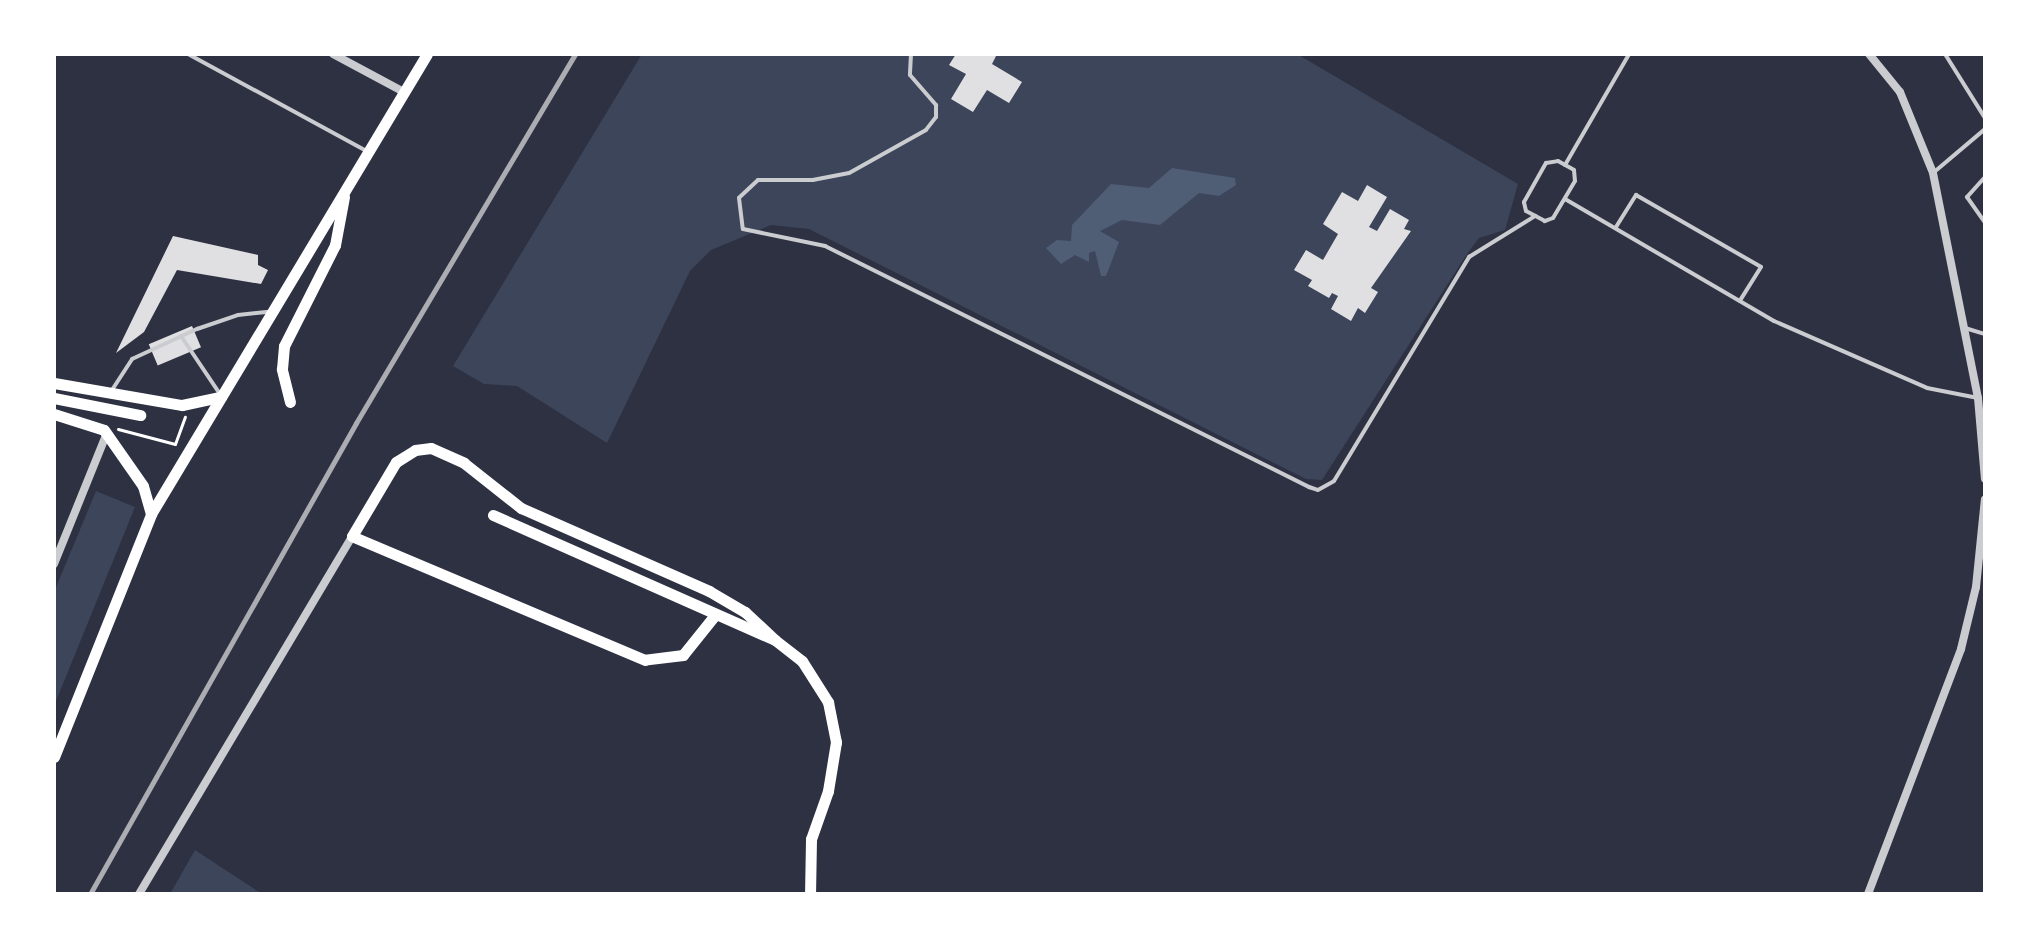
<!DOCTYPE html>
<html>
<head>
<meta charset="utf-8">
<style>
	body { margin:0 }
	#map { position:relative; width:2039px; height:948px; overflow:hidden; background:#2d3142; font-family:Literata,serif }
	div>[style] { position:absolute }
	.green>* { inset:0; background:#3c4559 }
	.water>* { inset:0; background:#4f5d75 }
	.building>* { inset:0; background:#e0e0e3; transform-origin:0 0 }
	.path>* { height:3px; margin:-1.5px; padding:0 1.5px; transform-origin:1.5px; border-radius:1.5px; background:#fff }
	.service>* { height:4px; margin:-2px; padding:0 2px; transform-origin:2px; border-radius:2px; background:#caccd0 }
	.minor>* { height:8px; margin:-4px; padding:0 4px; transform-origin:4px; border-radius:4px; background:#caccd0 }
	.secondary>* { height:11px; margin:-5.5px; padding:0 5.5px; transform-origin:5.5px; border-radius:5.5px; background:#fff }
	.rail>* { height:5px; margin:-2.5px; padding:0 2.5px; transform-origin:2.5px; border-radius:2.5px; background:#abadb3 }
	span { translate:-50% -50%; white-space:nowrap; text-align:center; line-height:1.15; -webkit-text-stroke:7px #fff; paint-order:stroke }
	.frame { position:absolute; inset:0; border:56px solid #fff; pointer-events:none }
</style>
</head>
<body>
<div id="map">
	<div class="green">
		<i style="clip-path:polygon(642px 54px,1297px 54px,1518px 184px,1505px 230px,1479px 238px,1467px 254px,1322px 480px,1306px 479px,809px 229px,771px 225px,711px 250px,690px 271px,607px 443px,517px 386px,484px 384px,453px 366px)"></i>
		<i style="clip-path:polygon(96px 491px,135px 507px,54px 706px,54px 592px)"></i>
		<i style="clip-path:polygon(195px 850px,262px 894px,170px 894px)"></i>
	</div>
	<div class="water">
		<i style="clip-path:polygon(1172px 168px,1235px 178px,1236px 185px,1219px 196px,1199px 193px,1160px 225px,1122px 220px,1100px 231px,1119px 242px,1106px 276px,1101px 276px,1095px 251px,1089px 253px,1089px 262px,1075px 255px,1061px 264px,1046px 248px,1057px 240px,1071px 241px,1072px 225px,1111px 184px,1149px 188px)"></i>
	</div>
	<div class="building">
		<i style="clip-path:polygon(956px 54px,997px 54px,992px 64px,1022px 82px,1009px 103px,987px 90px,973px 112px,951px 99px,966px 74px,949px 65px)"></i>
		<i style="clip-path:polygon(1367px 185px,1387px 197px,1369px 227px,1377px 231px,1390px 209px,1409px 220px,1404px 229px,1411px 231px,1371px 288px,1378px 292px,1365px 313px,1358px 308px,1351px 321px,1331px 309px,1338px 296px,1332px 293px,1329px 298px,1308px 286px,1312px 280px,1294px 270px,1306px 250px,1323px 260px,1338px 234px,1323px 224px,1342px 192px,1358px 201px)"></i>
		<i style="clip-path:polygon(173px 236px,258px 255px,258px 265px,268px 270px,261px 284px,177px 270px,144px 332px,116px 353px)"></i>
		<i style="left:192px;top:326px;width:23px;height:47px;rotate:67deg"></i>
	</div>
	<div class="path">
		<i style="left:118px;top:429px;width:59px;rotate:14.7deg"></i>
		<i style="left:175px;top:444px;width:29px;rotate:-70deg"></i>
	</div>
	<div class="service">
		<i style="left:188px;top:54px;width:201px;rotate:28.5deg"></i>
		<i style="left:911px;top:54px;width:21px;rotate:93deg"></i>
		<i style="left:910px;top:75px;width:40px;rotate:49deg"></i>
		<i style="left:936px;top:105px;width:12px;rotate:90deg"></i>
		<i style="left:936px;top:117px;width:16px;rotate:128deg"></i>
		<i style="left:926px;top:130px;width:88px;rotate:150.8deg"></i>
		<i style="left:849px;top:173px;width:37px;rotate:169deg"></i>
		<i style="left:813px;top:180px;width:55px;rotate:180deg"></i>
		<i style="left:758px;top:180px;width:26px;rotate:137deg"></i>
		<i style="left:739px;top:198px;width:31px;rotate:83deg"></i>
		<i style="left:743px;top:229px;width:84px;rotate:11.7deg"></i>
		<i style="left:825px;top:246px;width:541px;rotate:26.47deg"></i>
		<i style="left:1309px;top:487px;width:9px;rotate:18deg"></i>
		<i style="left:1318px;top:490px;width:18px;rotate:-29deg"></i>
		<i style="left:1334px;top:481px;width:262px;rotate:-58.9deg"></i>
		<i style="left:1469px;top:257px;width:78px;rotate:-31.8deg"></i>
		<i style="left:1945px;top:54px;width:75px;rotate:58deg"></i>
		<i style="left:1558px;top:161px;width:18px;rotate:29deg"></i>
		<i style="left:1574px;top:170px;width:11px;rotate:85deg"></i>
		<i style="left:1575px;top:181px;width:43px;rotate:120.7deg"></i>
		<i style="left:1553px;top:218px;width:9px;rotate:159deg"></i>
		<i style="left:1545px;top:221px;width:21px;rotate:-152deg"></i>
		<i style="left:1526px;top:211px;width:9px;rotate:-103deg"></i>
		<i style="left:1524px;top:202px;width:45px;rotate:-60.6deg"></i>
		<i style="left:1546px;top:163px;width:12px;rotate:-9deg"></i>
		<i style="left:1565px;top:165px;width:128px;rotate:-60deg"></i>
		<i style="left:1933px;top:173px;width:68px;rotate:-40.2deg"></i>
		<i style="left:1985px;top:177px;width:27px;rotate:132deg"></i>
		<i style="left:1967px;top:197px;width:32px;rotate:55deg"></i>
		<i style="left:1565px;top:199px;width:242px;rotate:30.3deg"></i>
		<i style="left:1774px;top:321px;width:167px;rotate:23.6deg"></i>
		<i style="left:1927px;top:388px;width:52px;rotate:11.1deg"></i>
		<i style="left:1616px;top:227px;width:38px;rotate:-58deg"></i>
		<i style="left:1636px;top:195px;width:144px;rotate:29.9deg"></i>
		<i style="left:1761px;top:267px;width:40px;rotate:122deg"></i>
		<i style="left:1965px;top:328px;width:21px;rotate:17deg"></i>
		<i style="left:181px;top:336px;width:70px;rotate:56.1deg"></i>
		<i style="left:112px;top:390px;width:37px;rotate:-57deg"></i>
		<i style="left:132px;top:359px;width:72px;rotate:-24.8deg"></i>
		<i style="left:197px;top:329px;width:43px;rotate:-18.9deg"></i>
		<i style="left:238px;top:315px;width:31px;rotate:-6deg"></i>
	</div>
	<div class="minor">
		<i style="left:333px;top:54px;width:81px;rotate:28.2deg"></i>
		<i style="left:1869px;top:54px;width:49px;rotate:50.8deg"></i>
		<i style="left:1900px;top:92px;width:87px;rotate:67.8deg"></i>
		<i style="left:1933px;top:173px;width:229px;rotate:78.7deg"></i>
		<i style="left:1978px;top:398px;width:81px;rotate:85.1deg"></i>
		<i style="left:54px;top:564px;width:141px;rotate:-68deg"></i>
		<i style="left:139px;top:894px;width:417px;rotate:-59.2deg"></i>
		<i style="left:1868px;top:894px;width:262px;rotate:-69.2deg"></i>
		<i style="left:1961px;top:649px;width:64px;rotate:-76.4deg"></i>
		<i style="left:1976px;top:587px;width:88px;rotate:-84.2deg"></i>
	</div>
	<div class="secondary">
		<i style="left:54px;top:383px;width:130px;rotate:9.8deg"></i>
		<i style="left:182px;top:405px;width:40px;rotate:-12deg"></i>
		<i style="left:54px;top:398px;width:88px;rotate:11.2deg"></i>
		<i style="left:290px;top:402px;width:34px;rotate:-104deg"></i>
		<i style="left:282px;top:369px;width:23px;rotate:-85deg"></i>
		<i style="left:284px;top:346px;width:113px;rotate:-63.2deg"></i>
		<i style="left:335px;top:245px;width:49px;rotate:-79.4deg"></i>
		<i style="left:54px;top:414px;width:52px;rotate:17.7deg"></i>
		<i style="left:104px;top:430px;width:68px;rotate:55.1deg"></i>
		<i style="left:143px;top:486px;width:29px;rotate:74deg"></i>
		<i style="left:493px;top:515px;width:308px;rotate:23.9deg"></i>
		<i style="left:775px;top:640px;width:34px;rotate:38deg"></i>
		<i style="left:802px;top:661px;width:49px;rotate:57.6deg"></i>
		<i style="left:828px;top:702px;width:41px;rotate:78.7deg"></i>
		<i style="left:836px;top:742px;width:50px;rotate:99.3deg"></i>
		<i style="left:828px;top:791px;width:51px;rotate:109.5deg"></i>
		<i style="left:811px;top:839px;width:55px;rotate:91deg"></i>
		<i style="left:715px;top:615px;width:51px;rotate:128.7deg"></i>
		<i style="left:683px;top:655px;width:38px;rotate:173deg"></i>
		<i style="left:645px;top:660px;width:318px;rotate:-157.1deg"></i>
		<i style="left:352px;top:536px;width:86px;rotate:-59.3deg"></i>
		<i style="left:396px;top:462px;width:22px;rotate:-32deg"></i>
		<i style="left:415px;top:450px;width:16px;rotate:-7deg"></i>
		<i style="left:431px;top:448px;width:36px;rotate:24deg"></i>
		<i style="left:464px;top:463px;width:73px;rotate:38.3deg"></i>
		<i style="left:521px;top:508px;width:206px;rotate:23.8deg"></i>
		<i style="left:709px;top:591px;width:42px;rotate:30.3deg"></i>
		<i style="left:745px;top:612px;width:41px;rotate:43deg"></i>
		<i style="left:54px;top:757px;width:262px;rotate:-68.2deg"></i>
		<i style="left:151px;top:514px;width:536px;rotate:-59.04deg"></i>
	</div>
	<div class="rail">
		<i style="left:90px;top:894px;width:541px;rotate:-60.54deg"></i>
		<i style="left:356px;top:423px;width:429px;rotate:-59.3deg"></i>
	</div>
	<div class="frame"></div>
</div>
</body>
</html>
